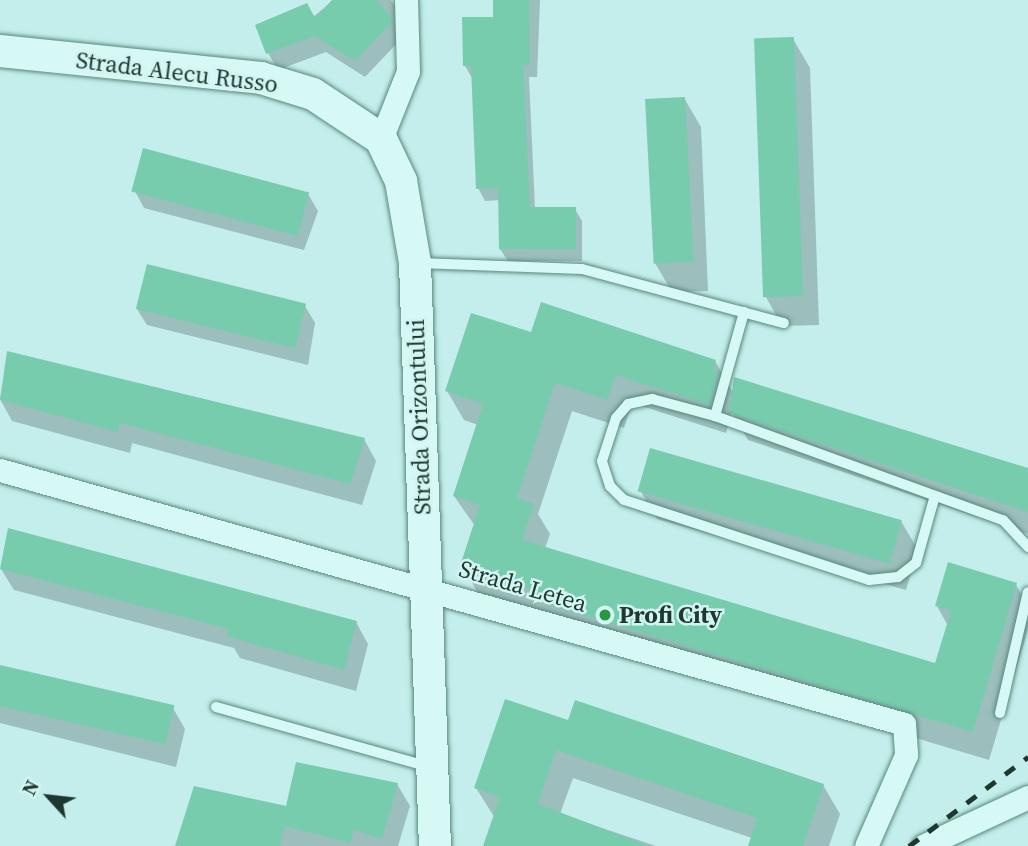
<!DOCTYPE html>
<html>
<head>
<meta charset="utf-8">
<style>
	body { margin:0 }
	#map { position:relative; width:1028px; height:846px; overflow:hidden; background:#c3eeeb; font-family:"Source Serif 4",serif }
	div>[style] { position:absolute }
	.shadow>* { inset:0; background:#0003 }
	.building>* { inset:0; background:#78ccae; transform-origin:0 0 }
	.roads { filter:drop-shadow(0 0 2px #59887d) drop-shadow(0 0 2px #59887d) }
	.lane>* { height:10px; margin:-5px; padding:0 5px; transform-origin:5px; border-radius:5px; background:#d6f9f6 }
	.street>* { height:23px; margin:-11.5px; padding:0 11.5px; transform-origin:11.5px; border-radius:11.5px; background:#d6f9f6 }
	.secondary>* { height:32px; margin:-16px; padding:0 16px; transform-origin:16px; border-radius:16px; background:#d6f9f6 }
	.rail>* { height:5px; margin-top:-2.5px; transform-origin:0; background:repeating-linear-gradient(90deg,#1e3830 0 12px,transparent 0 24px) }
	.dots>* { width:19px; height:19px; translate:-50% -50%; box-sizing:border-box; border:4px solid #d2f5f3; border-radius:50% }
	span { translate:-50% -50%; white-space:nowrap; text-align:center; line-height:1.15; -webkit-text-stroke:5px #d2f5f3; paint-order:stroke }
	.street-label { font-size:24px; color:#1e3830 }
	.poi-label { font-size:24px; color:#1e3830; font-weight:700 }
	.left { translate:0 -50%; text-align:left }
	.north { position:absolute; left:14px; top:762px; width:70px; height:70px; -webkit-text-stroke:5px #d2f5f3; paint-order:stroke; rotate:297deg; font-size:19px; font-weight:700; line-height:28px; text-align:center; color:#1e3830 }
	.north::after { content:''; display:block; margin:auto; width:24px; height:32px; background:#1e3830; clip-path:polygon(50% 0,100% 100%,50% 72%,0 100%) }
</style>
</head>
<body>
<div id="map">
	<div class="shadow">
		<i style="clip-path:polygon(334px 0,391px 0,401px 17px,395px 28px,401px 39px,365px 77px,326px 52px,278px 70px,268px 53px)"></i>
		<i style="clip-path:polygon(495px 0,540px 0,537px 77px,529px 77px,535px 209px,575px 209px,582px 221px,582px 261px,508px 261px,500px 249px,500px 200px,485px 201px,478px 188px,472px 78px,465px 66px,495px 18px)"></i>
		<i style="clip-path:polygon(793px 39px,810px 68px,819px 325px,782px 326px,766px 297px)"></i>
		<i style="clip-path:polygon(684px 98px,701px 127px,708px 291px,672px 292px,655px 263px)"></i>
		<i style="clip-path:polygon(135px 191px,308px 194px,318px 211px,304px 250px,144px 208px)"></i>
		<i style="clip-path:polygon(305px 306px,315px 323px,308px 365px,147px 325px,137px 309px)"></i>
		<i style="clip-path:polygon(532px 334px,715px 361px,734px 394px,1028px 470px,1028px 534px,748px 440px,732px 413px,726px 433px,632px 403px,624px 428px,572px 411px,538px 514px,550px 534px,545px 548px,936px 665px,948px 626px,937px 606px,1016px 585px,1028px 605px,1028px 630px,989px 760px,553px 629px,479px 595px,462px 565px,475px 526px,454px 496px,478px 425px,464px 420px,447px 391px)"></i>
		<i style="clip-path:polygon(9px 353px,364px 439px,376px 461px,362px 505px,132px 443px,130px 453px,12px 421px,0 399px)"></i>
		<i style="clip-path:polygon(640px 490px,901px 521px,918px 550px,906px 590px,657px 519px)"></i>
		<i style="clip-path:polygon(10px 530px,356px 622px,368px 644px,356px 691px,240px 658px,234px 648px,14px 590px,1px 569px)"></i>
		<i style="clip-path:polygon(0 667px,173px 708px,185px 729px,176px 767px,0 723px)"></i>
		<i style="clip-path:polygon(569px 722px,823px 785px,840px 814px,829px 846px,749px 846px,752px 838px,573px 778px,560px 814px,656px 846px,485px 846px,495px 818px,476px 788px)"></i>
		<i style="clip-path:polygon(397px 784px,410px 806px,398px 846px,179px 846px,287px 808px)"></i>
	</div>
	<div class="building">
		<i style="clip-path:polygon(332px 0,377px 0,393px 21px,355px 61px,315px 36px,266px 54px,255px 25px,307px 3px,315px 18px)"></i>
		<i style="clip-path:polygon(493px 0,529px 0,530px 65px,523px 65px,530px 207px,576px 207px,576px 249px,499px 249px,498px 188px,476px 189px,471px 66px,463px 66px,462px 17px,493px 17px)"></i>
		<i style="left:794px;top:37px;width:259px;height:40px;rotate:88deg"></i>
		<i style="left:685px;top:97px;width:165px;height:40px;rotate:87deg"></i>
		<i style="left:143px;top:148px;width:172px;height:45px;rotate:15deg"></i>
		<i style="left:147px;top:264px;width:164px;height:46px;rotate:14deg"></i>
		<i style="clip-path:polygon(541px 302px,716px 360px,713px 370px,719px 372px,710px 405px,616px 375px,607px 400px,555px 383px,517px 498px,534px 504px,522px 540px,935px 663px,951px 611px,935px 606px,948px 562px,1017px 583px,973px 732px,534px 600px,537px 591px,460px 566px,480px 505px,453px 496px,483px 404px,445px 391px,471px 313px,531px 332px)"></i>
		<i style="clip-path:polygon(7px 351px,365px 438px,350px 484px,120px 423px,118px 432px,0 400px)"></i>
		<i style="clip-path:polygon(734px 377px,1028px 468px,1028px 512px,729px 413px)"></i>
		<i style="left:650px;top:448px;width:262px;height:45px;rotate:16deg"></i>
		<i style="clip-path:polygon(8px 528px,357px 621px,344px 670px,226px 636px,229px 629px,0 569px)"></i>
		<i style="left:0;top:665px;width:179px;height:40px;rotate:13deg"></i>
		<i style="clip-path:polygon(505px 699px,568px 720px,575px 700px,824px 784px,803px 846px,748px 846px,757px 818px,556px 750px,538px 804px,649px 846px,483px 846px,500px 797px,474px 788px)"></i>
		<i style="clip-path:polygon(296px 762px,398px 783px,382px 839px,354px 830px,350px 843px,285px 826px,280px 846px,175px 846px,194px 786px,286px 806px)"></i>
	</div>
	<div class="roads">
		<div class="lane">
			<i style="left:418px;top:263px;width:164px;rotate:2.1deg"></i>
			<i style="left:582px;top:269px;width:209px;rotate:15deg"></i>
			<i style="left:715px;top:416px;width:108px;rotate:-74.4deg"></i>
			<i style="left:934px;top:499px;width:66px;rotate:105.7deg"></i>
			<i style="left:916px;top:563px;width:23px;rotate:142deg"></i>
			<i style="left:898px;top:577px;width:29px;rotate:174deg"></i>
			<i style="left:869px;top:580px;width:258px;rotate:-161.9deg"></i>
			<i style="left:624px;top:500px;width:20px;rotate:-135deg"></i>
			<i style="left:610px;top:486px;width:26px;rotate:-108deg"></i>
			<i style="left:602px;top:461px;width:45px;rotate:-72deg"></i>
			<i style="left:616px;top:418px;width:18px;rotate:-49deg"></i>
			<i style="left:628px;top:404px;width:25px;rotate:-12deg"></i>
			<i style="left:652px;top:399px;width:65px;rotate:15.1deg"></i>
			<i style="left:715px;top:416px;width:306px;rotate:19.9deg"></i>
			<i style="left:1003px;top:520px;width:37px;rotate:47deg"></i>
			<i style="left:216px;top:707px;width:221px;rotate:15.7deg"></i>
			<i style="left:1000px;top:713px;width:124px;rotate:-77deg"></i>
		</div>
		<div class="street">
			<i style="left:381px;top:139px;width:73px;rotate:-68.3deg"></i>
			<i style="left:408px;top:71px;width:71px;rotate:-91.6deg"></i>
			<i style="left:0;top:470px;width:939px;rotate:15.69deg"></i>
			<i style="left:904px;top:724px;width:31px;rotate:86deg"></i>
			<i style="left:906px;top:755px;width:99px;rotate:113.7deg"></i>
			<i style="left:923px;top:846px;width:116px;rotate:-25deg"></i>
		</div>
		<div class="secondary">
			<i style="left:0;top:51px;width:262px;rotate:5.9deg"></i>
			<i style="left:261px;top:78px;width:54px;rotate:17.1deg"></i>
			<i style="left:313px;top:94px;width:82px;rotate:33.5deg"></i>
			<i style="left:381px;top:139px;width:47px;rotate:64.5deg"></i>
			<i style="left:401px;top:181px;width:83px;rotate:80.3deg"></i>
			<i style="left:415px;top:263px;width:583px;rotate:88.04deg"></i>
		</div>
	</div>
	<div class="rail">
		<i style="left:909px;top:846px;width:149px;rotate:-36.8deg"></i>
	</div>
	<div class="dots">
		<i style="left:605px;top:615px;background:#299741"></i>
	</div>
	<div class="street-label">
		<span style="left:177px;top:72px;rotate:7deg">Strada Alecu Russo</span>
		<span style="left:419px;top:417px;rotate:-92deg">Strada Orizontului</span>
		<span style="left:523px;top:586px;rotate:16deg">Strada Letea</span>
	</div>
	<div class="poi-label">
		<span class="left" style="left:619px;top:615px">Profi City</span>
	</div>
	<div class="north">N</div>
</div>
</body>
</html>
